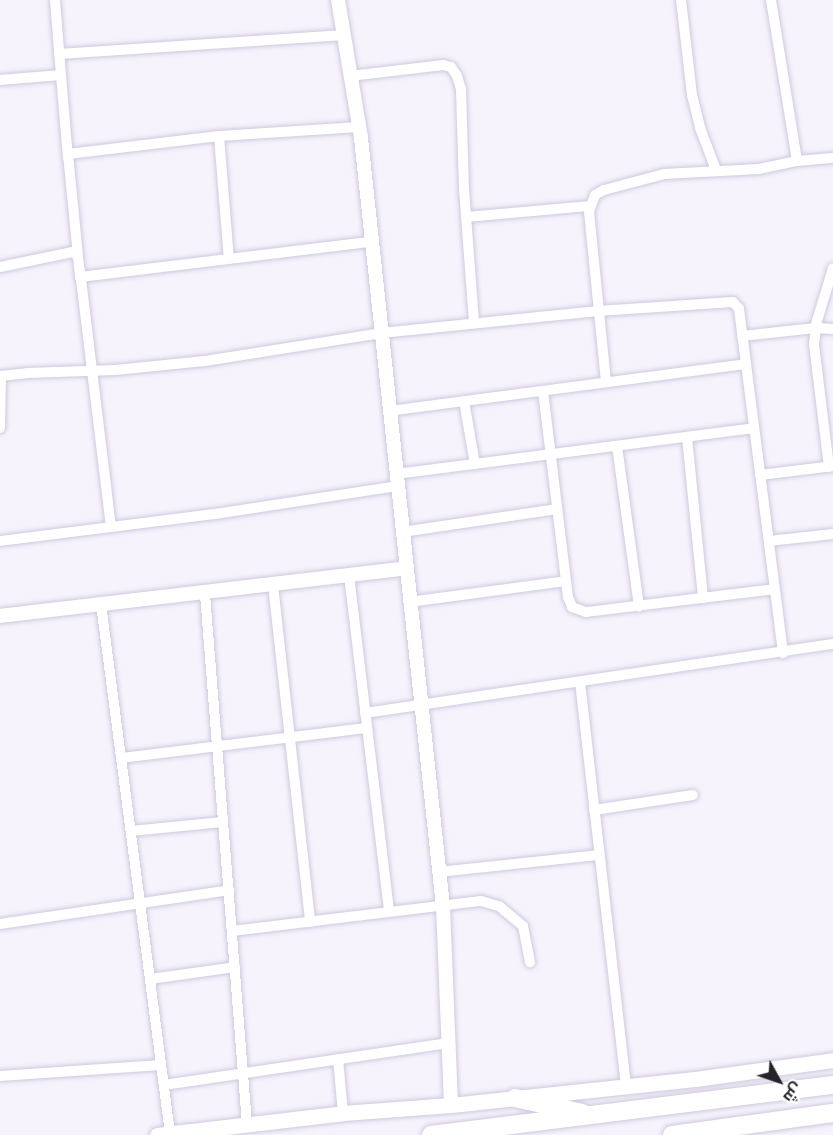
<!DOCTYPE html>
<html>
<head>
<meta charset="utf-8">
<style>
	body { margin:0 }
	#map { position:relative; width:833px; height:1135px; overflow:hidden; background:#f6f3fc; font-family:Raleway,Cairo,sans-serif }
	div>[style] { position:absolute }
	.roads { filter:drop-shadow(0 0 2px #d0c8df) drop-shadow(0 0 2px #d0c8df) }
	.minor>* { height:10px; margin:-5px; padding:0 5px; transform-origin:5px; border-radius:5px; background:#fff }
	.tertiary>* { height:14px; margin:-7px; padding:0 7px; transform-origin:7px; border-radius:7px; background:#fff }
	.secondary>* { height:15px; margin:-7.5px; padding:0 7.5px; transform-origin:7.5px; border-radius:7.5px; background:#fff }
	.trunk>* { height:18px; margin:-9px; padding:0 9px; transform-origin:9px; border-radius:9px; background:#fff }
	span { translate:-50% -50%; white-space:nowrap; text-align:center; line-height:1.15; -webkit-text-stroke:6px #fff; paint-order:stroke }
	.north { position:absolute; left:749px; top:1051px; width:60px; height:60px; -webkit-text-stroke:4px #fff; paint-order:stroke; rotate:130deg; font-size:16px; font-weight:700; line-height:24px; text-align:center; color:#26232b }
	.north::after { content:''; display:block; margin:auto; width:21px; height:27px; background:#26232b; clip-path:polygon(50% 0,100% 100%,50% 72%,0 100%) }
</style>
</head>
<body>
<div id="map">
	<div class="roads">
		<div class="minor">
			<i style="left:681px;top:0;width:96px;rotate:83.4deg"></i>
			<i style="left:692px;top:95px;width:34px;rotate:76deg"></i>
			<i style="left:700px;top:128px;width:45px;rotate:69.1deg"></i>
			<i style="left:771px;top:0;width:163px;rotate:80.8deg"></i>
			<i style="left:59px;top:54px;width:286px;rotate:-3.8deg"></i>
			<i style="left:61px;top:75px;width:83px;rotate:85.2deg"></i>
			<i style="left:350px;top:76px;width:94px;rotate:-6.7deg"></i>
			<i style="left:443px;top:65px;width:8px;rotate:14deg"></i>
			<i style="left:451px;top:67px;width:11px;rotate:56deg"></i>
			<i style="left:457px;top:76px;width:14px;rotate:73deg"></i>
			<i style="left:461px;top:89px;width:100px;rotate:88.3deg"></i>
			<i style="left:464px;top:189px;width:134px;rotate:85.7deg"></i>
			<i style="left:0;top:80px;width:61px;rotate:-4.7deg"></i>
			<i style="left:61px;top:75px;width:75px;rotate:-94.6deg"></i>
			<i style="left:359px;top:127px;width:140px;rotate:176.3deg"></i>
			<i style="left:219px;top:136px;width:152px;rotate:173.2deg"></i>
			<i style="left:68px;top:154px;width:124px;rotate:84.4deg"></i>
			<i style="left:80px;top:277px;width:293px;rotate:-6.9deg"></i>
			<i style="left:219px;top:136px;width:123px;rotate:85.4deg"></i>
			<i style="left:466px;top:217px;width:123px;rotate:-5.1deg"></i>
			<i style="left:0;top:267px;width:79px;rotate:-11.7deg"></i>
			<i style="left:77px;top:251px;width:5px;rotate:90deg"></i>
			<i style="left:80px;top:271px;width:258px;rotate:83.1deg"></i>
			<i style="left:742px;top:336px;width:74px;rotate:-6.2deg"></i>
			<i style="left:816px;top:328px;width:17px;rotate:3deg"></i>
			<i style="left:0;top:376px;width:27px;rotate:-6deg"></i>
			<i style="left:27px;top:373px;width:88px;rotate:-2deg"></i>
			<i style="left:115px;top:370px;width:90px;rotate:-5.7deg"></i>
			<i style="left:205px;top:361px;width:178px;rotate:-9deg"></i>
			<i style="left:381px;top:333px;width:218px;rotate:-5.8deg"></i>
			<i style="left:598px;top:311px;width:135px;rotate:-3.8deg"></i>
			<i style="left:733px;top:302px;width:9px;rotate:49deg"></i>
			<i style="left:739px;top:309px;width:347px;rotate:82.7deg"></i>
			<i style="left:606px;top:382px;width:172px;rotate:-95.7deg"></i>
			<i style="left:589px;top:211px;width:17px;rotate:-69deg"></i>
			<i style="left:595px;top:195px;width:10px;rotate:-29deg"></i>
			<i style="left:604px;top:190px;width:62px;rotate:-14.9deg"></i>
			<i style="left:664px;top:174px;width:95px;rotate:-3deg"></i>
			<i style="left:759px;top:169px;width:39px;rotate:-12deg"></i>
			<i style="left:797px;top:161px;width:36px;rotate:-5deg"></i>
			<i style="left:543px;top:391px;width:208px;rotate:83.1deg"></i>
			<i style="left:568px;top:597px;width:11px;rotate:68deg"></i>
			<i style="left:572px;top:607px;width:15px;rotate:20deg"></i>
			<i style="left:586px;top:612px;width:190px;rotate:-6.9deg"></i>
			<i style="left:464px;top:401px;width:64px;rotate:80.1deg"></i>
			<i style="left:389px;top:411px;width:360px;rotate:-7.5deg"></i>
			<i style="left:0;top:428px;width:52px;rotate:-88.9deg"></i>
			<i style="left:687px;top:437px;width:162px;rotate:84.3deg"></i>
			<i style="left:617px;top:446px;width:162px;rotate:82.2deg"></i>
			<i style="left:829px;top:467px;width:124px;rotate:-97deg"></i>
			<i style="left:814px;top:344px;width:23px;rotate:-83deg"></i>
			<i style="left:817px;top:321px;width:55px;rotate:-73.2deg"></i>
			<i style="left:396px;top:474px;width:361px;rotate:-7.3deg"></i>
			<i style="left:760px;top:475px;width:74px;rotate:-7deg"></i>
			<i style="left:402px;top:532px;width:157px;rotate:-8.4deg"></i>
			<i style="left:0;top:541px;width:217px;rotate:-7.2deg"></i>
			<i style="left:215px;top:514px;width:184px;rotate:-8.7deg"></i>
			<i style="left:769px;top:541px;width:64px;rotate:-6.2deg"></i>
			<i style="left:349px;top:575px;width:339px;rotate:83.2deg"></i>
			<i style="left:273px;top:585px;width:339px;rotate:83.7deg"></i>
			<i style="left:205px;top:594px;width:532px;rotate:85.47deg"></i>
			<i style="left:409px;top:602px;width:158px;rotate:-7.6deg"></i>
			<i style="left:101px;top:604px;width:533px;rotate:82.57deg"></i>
			<i style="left:580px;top:682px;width:407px;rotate:83.5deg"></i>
			<i style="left:365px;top:713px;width:473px;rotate:-8.4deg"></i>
			<i style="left:121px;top:758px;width:248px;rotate:-7deg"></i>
			<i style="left:594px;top:810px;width:100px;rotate:-8.6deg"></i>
			<i style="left:131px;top:831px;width:92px;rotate:-5.6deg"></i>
			<i style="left:439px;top:872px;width:161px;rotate:-6.1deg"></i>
			<i style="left:0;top:924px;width:232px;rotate:-8.4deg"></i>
			<i style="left:232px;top:931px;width:251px;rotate:-6.9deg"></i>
			<i style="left:481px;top:901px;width:19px;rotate:16deg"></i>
			<i style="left:499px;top:906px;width:31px;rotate:40deg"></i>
			<i style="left:523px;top:926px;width:37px;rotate:79deg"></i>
			<i style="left:150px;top:979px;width:86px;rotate:-8deg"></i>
			<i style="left:338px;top:1059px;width:54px;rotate:84.7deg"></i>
			<i style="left:0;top:1076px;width:161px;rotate:-3.9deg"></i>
			<i style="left:164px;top:1085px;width:286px;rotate:-8.4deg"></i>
		</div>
		<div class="tertiary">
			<i style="left:338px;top:0;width:140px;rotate:80.5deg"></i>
			<i style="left:361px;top:138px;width:772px;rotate:83.91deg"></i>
			<i style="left:443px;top:906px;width:199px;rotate:87.7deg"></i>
			<i style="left:0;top:616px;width:409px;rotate:-6.7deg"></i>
		</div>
		<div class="secondary">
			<i style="left:157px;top:1135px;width:187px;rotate:-6.7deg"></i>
			<i style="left:343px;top:1113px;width:108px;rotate:-4.2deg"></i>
			<i style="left:451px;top:1105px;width:252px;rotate:-6.1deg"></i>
			<i style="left:702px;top:1078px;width:132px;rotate:-7.8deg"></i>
		</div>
		<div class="trunk">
			<i style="left:515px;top:1098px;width:69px;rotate:12.6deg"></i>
			<i style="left:431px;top:1135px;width:405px;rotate:-7.1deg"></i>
			<i style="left:672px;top:1135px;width:162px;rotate:-7.8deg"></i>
		</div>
	</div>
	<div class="north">ش</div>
</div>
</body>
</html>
